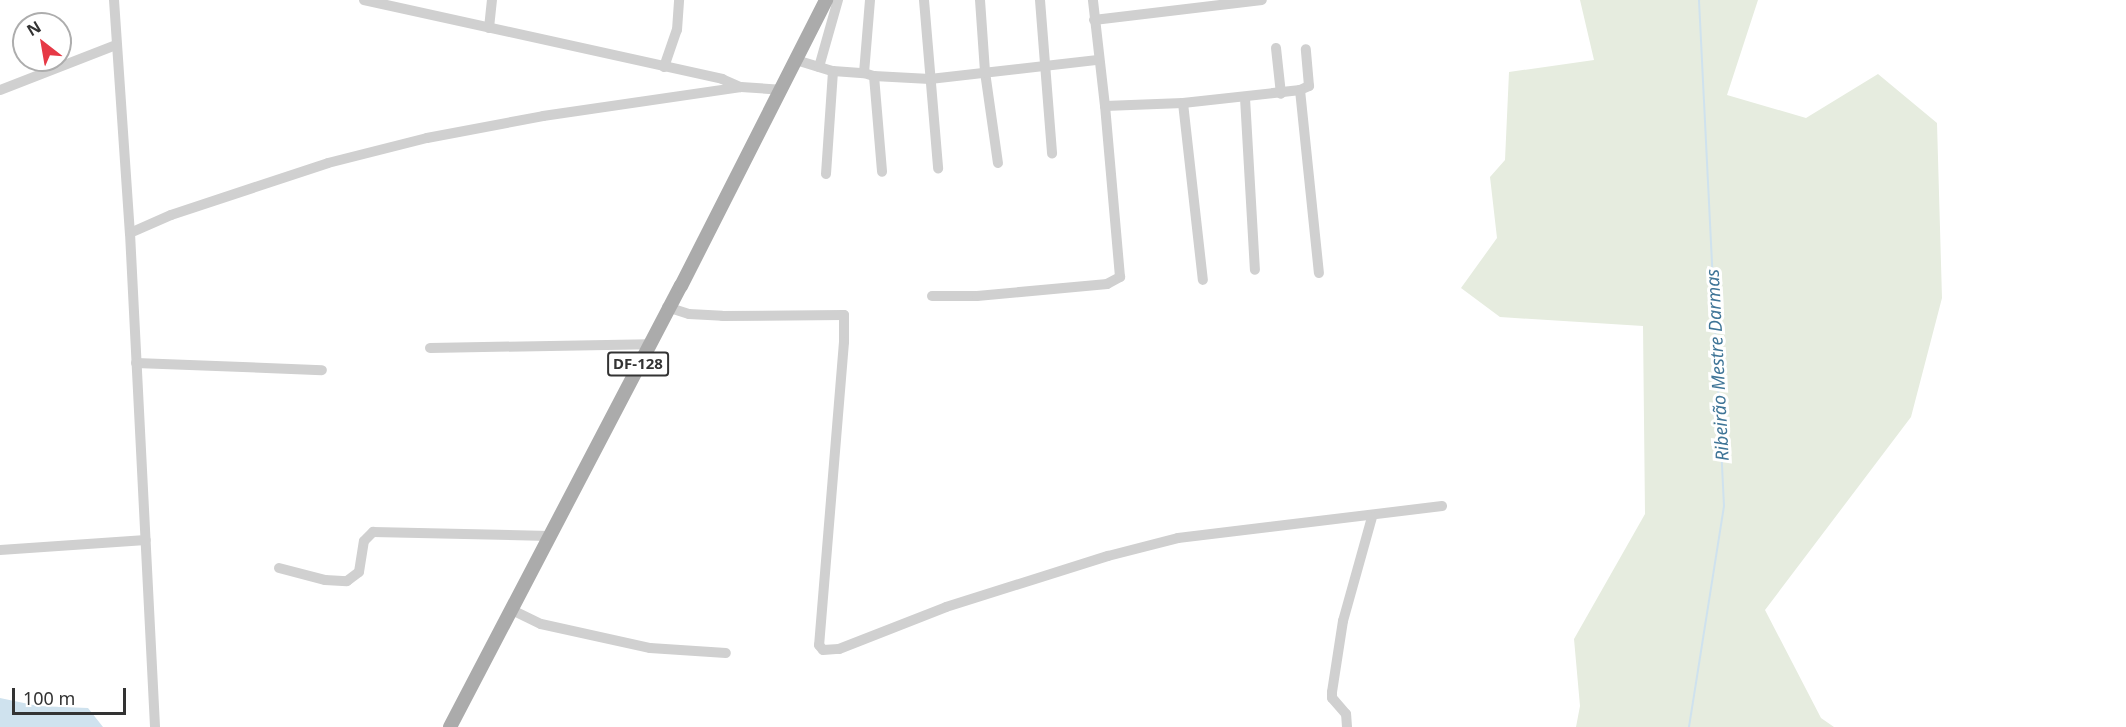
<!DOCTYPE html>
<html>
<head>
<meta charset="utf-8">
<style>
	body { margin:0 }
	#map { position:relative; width:2126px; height:727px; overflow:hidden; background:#fff; font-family:"Noto Sans",sans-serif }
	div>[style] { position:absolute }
	.green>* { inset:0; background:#e6ecdf }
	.water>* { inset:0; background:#cfe2ee }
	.stream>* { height:2px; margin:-1px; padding:0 1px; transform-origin:1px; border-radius:1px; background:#cfe2ee }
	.minor>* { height:10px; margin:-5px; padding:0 5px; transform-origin:5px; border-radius:5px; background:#d0d0d0 }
	.major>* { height:14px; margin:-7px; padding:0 7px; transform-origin:7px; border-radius:7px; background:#ababab }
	span { translate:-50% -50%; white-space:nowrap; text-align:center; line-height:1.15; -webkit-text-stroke:6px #fff; paint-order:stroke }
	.shield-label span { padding:2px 4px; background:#fff; border:2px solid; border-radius:4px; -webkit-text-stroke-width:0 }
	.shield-label { font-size:15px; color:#333; font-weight:700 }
	.water-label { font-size:18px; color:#3f7597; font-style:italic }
	.north { position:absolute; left:12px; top:12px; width:60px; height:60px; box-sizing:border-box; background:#fff; border:2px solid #adadad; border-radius:50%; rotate:329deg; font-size:16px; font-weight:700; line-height:24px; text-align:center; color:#333 }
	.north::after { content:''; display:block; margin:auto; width:21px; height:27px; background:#e63946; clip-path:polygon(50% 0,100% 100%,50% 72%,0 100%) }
	.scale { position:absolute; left:12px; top:688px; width:114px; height:27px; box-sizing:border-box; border:3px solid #333; border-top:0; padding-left:8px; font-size:18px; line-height:21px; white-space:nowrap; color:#333; -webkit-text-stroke:4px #fff; paint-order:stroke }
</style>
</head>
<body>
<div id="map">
	<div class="green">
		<i style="clip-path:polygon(1580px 0,1758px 0,1727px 95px,1806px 118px,1878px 74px,1937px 123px,1942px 298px,1911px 417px,1765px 610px,1821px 718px,1834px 727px,1576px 727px,1580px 706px,1574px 639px,1645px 514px,1643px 326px,1500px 317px,1461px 288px,1497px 238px,1490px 177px,1505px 160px,1509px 72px,1594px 60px)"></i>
	</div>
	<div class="water">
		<i style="clip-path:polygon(0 698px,38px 706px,88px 708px,103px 727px,0 727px)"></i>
	</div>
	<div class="stream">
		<i style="left:1689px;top:727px;width:224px;rotate:-81deg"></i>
		<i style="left:1724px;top:506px;width:507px;rotate:-92.83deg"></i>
	</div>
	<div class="minor">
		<i style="left:114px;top:0;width:234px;rotate:86.1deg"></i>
		<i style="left:130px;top:233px;width:495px;rotate:87.1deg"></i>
		<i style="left:364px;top:0;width:367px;rotate:12.4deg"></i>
		<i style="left:722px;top:79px;width:20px;rotate:24deg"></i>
		<i style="left:924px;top:0;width:169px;rotate:85.2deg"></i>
		<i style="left:980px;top:0;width:72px;rotate:86deg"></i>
		<i style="left:985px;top:72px;width:92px;rotate:81.9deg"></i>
		<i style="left:1040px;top:0;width:154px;rotate:85.5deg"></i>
		<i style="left:1094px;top:20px;width:169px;rotate:-6.8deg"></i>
		<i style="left:489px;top:28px;width:28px;rotate:-84deg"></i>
		<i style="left:1276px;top:48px;width:46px;rotate:83.8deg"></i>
		<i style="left:796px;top:60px;width:39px;rotate:17deg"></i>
		<i style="left:833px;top:71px;width:31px;rotate:4deg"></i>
		<i style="left:864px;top:73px;width:10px;rotate:17deg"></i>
		<i style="left:874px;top:76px;width:56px;rotate:3.1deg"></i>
		<i style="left:930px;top:79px;width:169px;rotate:-6.5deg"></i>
		<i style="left:664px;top:67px;width:39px;rotate:-71deg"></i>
		<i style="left:677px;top:30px;width:30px;rotate:-86deg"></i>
		<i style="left:819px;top:67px;width:70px;rotate:-74.2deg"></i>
		<i style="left:864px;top:73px;width:73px;rotate:-85.3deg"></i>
		<i style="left:874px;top:76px;width:96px;rotate:85.2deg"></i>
		<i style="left:0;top:90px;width:124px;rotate:-21.2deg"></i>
		<i style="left:1300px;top:90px;width:184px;rotate:84.1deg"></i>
		<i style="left:1245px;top:98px;width:172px;rotate:86.7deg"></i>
		<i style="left:1183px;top:103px;width:178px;rotate:83.6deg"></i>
		<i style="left:1105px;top:106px;width:78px;rotate:-2.2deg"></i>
		<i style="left:1183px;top:103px;width:118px;rotate:-6.3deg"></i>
		<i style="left:1300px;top:90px;width:10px;rotate:-24deg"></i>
		<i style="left:1309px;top:86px;width:37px;rotate:-95deg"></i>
		<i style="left:826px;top:174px;width:103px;rotate:-86.1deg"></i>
		<i style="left:130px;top:233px;width:45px;rotate:-23.7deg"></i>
		<i style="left:171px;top:215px;width:165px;rotate:-18.3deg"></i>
		<i style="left:328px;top:163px;width:102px;rotate:-14.2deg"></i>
		<i style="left:427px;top:138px;width:118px;rotate:-10.7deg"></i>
		<i style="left:543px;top:116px;width:200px;rotate:-8.3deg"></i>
		<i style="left:741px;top:87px;width:39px;rotate:4deg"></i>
		<i style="left:932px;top:296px;width:45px"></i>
		<i style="left:977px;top:296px;width:131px;rotate:-5.3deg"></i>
		<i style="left:1107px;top:284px;width:15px;rotate:-28deg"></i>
		<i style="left:1120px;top:277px;width:172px;rotate:-95deg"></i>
		<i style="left:1105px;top:106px;width:107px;rotate:-96.5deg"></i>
		<i style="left:667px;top:307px;width:23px;rotate:18deg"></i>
		<i style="left:689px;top:314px;width:33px;rotate:3deg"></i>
		<i style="left:722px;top:316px;width:122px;rotate:-0.5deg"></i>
		<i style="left:844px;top:315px;width:27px;rotate:90deg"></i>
		<i style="left:844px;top:342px;width:304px;rotate:94.7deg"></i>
		<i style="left:819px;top:645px;width:6px;rotate:51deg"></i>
		<i style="left:823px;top:650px;width:16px;rotate:-4deg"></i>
		<i style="left:839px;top:649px;width:115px;rotate:-21.4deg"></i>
		<i style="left:946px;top:607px;width:170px;rotate:-17.5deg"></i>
		<i style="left:1108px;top:556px;width:72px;rotate:-14.4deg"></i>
		<i style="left:1178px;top:538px;width:266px;rotate:-6.9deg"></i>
		<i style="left:430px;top:348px;width:219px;rotate:-1deg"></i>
		<i style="left:136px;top:363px;width:186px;rotate:2.2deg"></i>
		<i style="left:0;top:550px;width:146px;rotate:-3.9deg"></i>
		<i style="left:279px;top:568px;width:48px;rotate:14.6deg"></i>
		<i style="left:325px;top:580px;width:22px;rotate:3deg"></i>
		<i style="left:347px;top:581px;width:15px;rotate:-37deg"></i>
		<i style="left:359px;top:572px;width:31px;rotate:-81deg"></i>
		<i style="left:364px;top:541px;width:13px;rotate:-45deg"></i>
		<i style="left:373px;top:532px;width:177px;rotate:1.3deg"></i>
		<i style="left:512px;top:610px;width:32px;rotate:26deg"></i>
		<i style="left:541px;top:624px;width:112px;rotate:12.4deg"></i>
		<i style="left:650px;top:648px;width:76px;rotate:3.8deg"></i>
		<i style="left:1347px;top:727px;width:13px;rotate:-94deg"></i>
		<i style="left:1346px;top:714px;width:21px;rotate:-131deg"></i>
		<i style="left:1332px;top:698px;width:6px;rotate:-90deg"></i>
		<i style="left:1332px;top:692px;width:72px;rotate:-81.2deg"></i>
		<i style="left:1343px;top:621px;width:108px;rotate:-74.4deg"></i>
	</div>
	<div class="major">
		<i style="left:450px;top:727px;width:498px;rotate:-62.4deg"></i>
		<i style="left:681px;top:286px;width:321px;rotate:-63.1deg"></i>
	</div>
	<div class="shield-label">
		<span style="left:638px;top:364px">DF-128</span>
	</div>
	<div class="water-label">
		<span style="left:1717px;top:365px;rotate:-93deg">Ribeirão Mestre Darmas</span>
	</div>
	<div class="north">N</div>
	<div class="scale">100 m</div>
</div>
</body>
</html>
